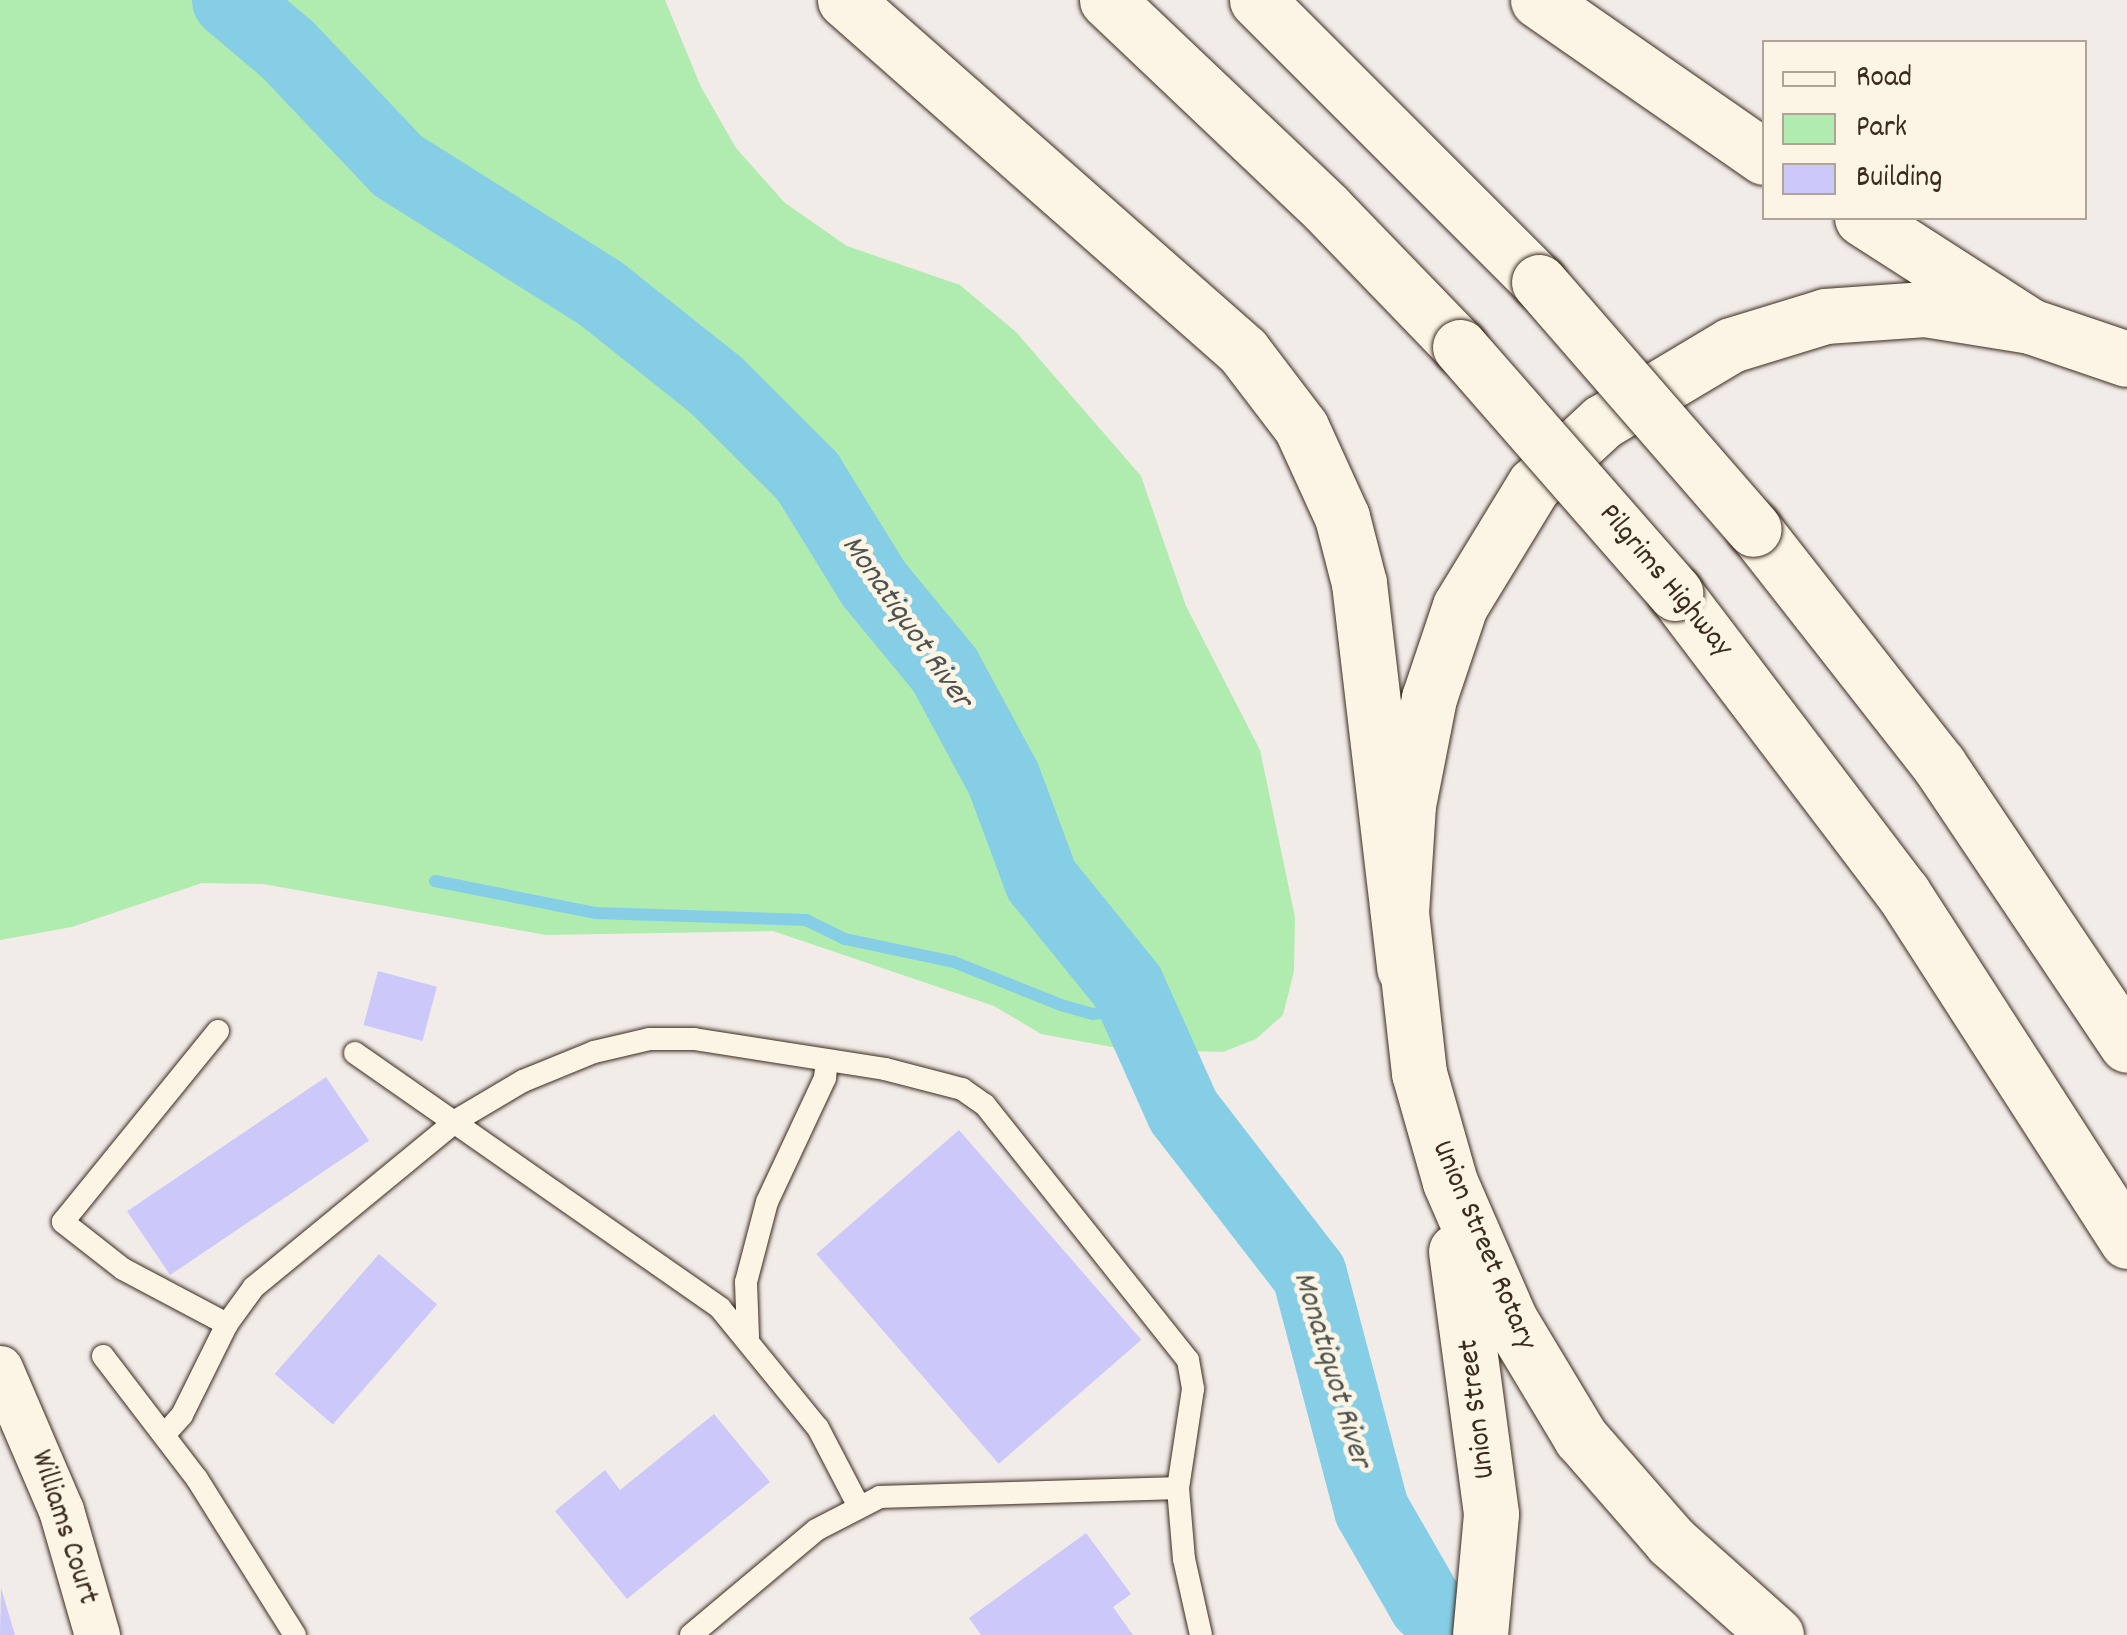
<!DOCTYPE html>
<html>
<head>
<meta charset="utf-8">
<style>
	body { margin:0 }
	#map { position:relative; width:2127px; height:1635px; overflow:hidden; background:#f2ece9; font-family:Dekko,sans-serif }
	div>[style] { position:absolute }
	.green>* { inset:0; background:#b0ebb0 }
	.stream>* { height:12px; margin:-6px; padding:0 6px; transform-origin:6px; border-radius:6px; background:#85cee6 }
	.river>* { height:75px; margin:-37.5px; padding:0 37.5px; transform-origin:37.5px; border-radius:37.5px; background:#85cee6 }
	.building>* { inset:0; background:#ccc8fa; transform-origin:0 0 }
	.roads { filter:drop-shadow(0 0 2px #3b2a1e) drop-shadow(0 0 2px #3b2a1e) }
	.lane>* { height:22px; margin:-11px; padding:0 11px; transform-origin:11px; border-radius:11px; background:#fcf5e5 }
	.street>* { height:45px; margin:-22.5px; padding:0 22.5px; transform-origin:22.5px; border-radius:22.5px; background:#fcf5e5 }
	.secondary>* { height:55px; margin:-27.5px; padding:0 27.5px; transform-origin:27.5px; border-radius:27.5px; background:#fcf5e5 }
	.highway>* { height:55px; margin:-27.5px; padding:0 27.5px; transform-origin:27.5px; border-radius:27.5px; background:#fcf5e5 }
	.bridges { filter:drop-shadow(0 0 2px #3b2a1e) drop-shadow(0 0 2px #3b2a1e) }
	.highway-bridge>* { height:55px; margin:-27.5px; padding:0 27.5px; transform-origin:27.5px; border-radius:27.5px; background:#fcf5e5 }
	span { translate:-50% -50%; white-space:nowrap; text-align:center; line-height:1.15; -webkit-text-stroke:10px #fcf5e5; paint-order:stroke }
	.street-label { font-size:30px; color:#3b2a1e }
	.water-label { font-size:32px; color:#4e5350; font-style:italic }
	.legend { position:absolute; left:1762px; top:40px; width:325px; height:180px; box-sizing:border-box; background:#fcf5e5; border:2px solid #afa495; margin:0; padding:12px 18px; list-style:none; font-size:30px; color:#3b2a1e }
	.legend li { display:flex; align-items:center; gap:20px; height:50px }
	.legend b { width:50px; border:2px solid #afa495 }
</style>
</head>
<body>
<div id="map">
	<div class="green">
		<i style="clip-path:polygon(0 0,665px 0,701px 87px,736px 148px,785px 203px,847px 246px,960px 285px,1016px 332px,1141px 476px,1186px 606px,1260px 750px,1295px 917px,1294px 971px,1283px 1015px,1256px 1039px,1223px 1052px,1123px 1049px,1041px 1034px,994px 1006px,773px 931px,546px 935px,263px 884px,202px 883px,72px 927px,0 940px)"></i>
	</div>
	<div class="stream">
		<i style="left:435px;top:881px;width:163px;rotate:11.3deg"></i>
		<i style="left:595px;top:913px;width:211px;rotate:1.9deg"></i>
		<i style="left:806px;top:920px;width:43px;rotate:26deg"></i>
		<i style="left:845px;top:939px;width:111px;rotate:11.9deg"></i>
		<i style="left:954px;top:962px;width:115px;rotate:21.9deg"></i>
		<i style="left:1061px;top:1005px;width:33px;rotate:16deg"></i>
		<i style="left:1093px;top:1014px;width:47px;rotate:-6.1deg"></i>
	</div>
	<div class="river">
		<i style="left:229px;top:0;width:76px;rotate:40.2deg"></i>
		<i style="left:287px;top:49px;width:160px;rotate:46.5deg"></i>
		<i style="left:397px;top:165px;width:239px;rotate:32.2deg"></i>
		<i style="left:599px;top:292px;width:149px;rotate:38.5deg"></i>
		<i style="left:716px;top:385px;width:129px;rotate:45deg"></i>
		<i style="left:807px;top:476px;width:126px;rotate:58.3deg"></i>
		<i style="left:873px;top:583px;width:112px;rotate:50.5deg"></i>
		<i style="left:944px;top:669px;width:124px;rotate:61.6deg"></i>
		<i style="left:1003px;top:778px;width:109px;rotate:69.6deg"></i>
		<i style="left:1041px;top:880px;width:136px;rotate:50.9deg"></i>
		<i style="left:1127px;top:986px;width:137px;rotate:65.9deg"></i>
		<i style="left:1183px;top:1111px;width:206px;rotate:52.3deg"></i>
		<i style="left:1309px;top:1274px;width:243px;rotate:75.2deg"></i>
		<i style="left:1371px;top:1509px;width:108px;rotate:60.1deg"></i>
		<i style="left:1425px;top:1603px;width:46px;rotate:44.1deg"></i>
	</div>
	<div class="building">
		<i style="left:378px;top:971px;width:61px;height:56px;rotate:15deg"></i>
		<i style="left:326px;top:1077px;width:77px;height:240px;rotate:56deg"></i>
		<i style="left:959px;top:1130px;width:278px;height:189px;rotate:49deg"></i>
		<i style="left:379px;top:1254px;width:77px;height:159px;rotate:41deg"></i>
		<i style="clip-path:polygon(714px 1414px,770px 1482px,627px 1599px,555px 1511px,605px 1470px,620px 1490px)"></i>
		<i style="clip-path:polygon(1086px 1533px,1131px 1594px,1113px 1607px,1133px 1635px,981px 1635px,969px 1618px)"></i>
		<i style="clip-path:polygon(1px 1588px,15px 1635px,0 1635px)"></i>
	</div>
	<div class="roads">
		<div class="lane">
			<i style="left:218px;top:1031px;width:246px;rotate:129.1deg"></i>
			<i style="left:63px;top:1222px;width:76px;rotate:38.1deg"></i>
			<i style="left:123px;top:1269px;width:118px;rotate:27.9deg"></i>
			<i style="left:355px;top:1053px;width:445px;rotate:34.9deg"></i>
			<i style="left:720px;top:1308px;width:155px;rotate:50.8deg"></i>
			<i style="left:818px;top:1428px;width:87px;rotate:62.5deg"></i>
			<i style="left:748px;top:1337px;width:55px;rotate:-92.1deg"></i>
			<i style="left:746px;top:1282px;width:83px;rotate:-75.3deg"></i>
			<i style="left:767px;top:1202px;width:137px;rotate:-64.9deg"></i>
			<i style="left:825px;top:1078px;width:18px;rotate:-84deg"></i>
			<i style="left:103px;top:1356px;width:155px;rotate:52.6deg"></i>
			<i style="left:197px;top:1479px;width:184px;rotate:57.9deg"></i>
			<i style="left:165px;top:1434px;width:25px;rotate:-48deg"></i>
			<i style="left:182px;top:1415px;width:102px;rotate:-63.7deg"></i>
			<i style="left:227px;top:1324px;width:46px;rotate:-53.9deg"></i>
			<i style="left:254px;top:1287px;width:263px;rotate:-39.4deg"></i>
			<i style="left:457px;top:1120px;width:77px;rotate:-30.6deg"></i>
			<i style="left:523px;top:1081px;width:77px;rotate:-22.2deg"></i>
			<i style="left:594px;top:1052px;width:57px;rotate:-13.1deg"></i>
			<i style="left:650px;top:1039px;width:44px"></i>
			<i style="left:694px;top:1039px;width:193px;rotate:8.9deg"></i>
			<i style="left:885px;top:1069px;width:80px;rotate:14.6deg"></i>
			<i style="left:962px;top:1089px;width:28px;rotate:35deg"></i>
			<i style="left:985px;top:1105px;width:326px;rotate:51.5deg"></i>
			<i style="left:1188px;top:1360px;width:29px;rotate:80deg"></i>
			<i style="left:1193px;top:1389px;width:100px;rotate:98.6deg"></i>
			<i style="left:691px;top:1635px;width:163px;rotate:-40deg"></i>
			<i style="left:816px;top:1530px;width:72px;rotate:-27.3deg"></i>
			<i style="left:880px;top:1497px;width:298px;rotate:-1.7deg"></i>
			<i style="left:1178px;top:1488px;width:71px;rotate:85.2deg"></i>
			<i style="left:1184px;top:1559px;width:78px;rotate:77.4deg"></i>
		</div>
		<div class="street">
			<i style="left:0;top:1368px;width:155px;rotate:66.8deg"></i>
			<i style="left:61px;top:1510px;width:130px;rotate:73.9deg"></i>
		</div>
		<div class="secondary">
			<i style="left:1456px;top:1251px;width:265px;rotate:82.4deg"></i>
			<i style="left:1491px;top:1514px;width:121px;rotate:95.2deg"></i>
			<i style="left:1776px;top:1635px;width:141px;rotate:-138.2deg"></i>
			<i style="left:1671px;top:1541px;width:137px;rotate:-131.1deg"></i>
			<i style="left:1581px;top:1438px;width:138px;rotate:-121deg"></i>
			<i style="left:1510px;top:1320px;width:150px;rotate:-113.5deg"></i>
			<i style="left:1450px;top:1182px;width:113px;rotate:-105.9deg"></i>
			<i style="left:1419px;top:1073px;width:161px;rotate:-96.4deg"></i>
			<i style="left:1401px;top:913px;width:108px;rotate:-86.3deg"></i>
			<i style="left:1408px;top:805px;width:109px;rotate:-78.9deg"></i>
			<i style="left:1429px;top:698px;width:97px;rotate:-71.4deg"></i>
			<i style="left:1460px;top:606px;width:142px;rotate:-58.6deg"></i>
			<i style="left:1534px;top:485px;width:93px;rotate:-42.8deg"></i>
			<i style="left:1602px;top:422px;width:150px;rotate:-30.8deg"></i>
			<i style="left:1731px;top:345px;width:98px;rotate:-17.1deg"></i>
			<i style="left:1825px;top:316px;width:100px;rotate:-4deg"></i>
			<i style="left:1925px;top:309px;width:106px;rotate:9.2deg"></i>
			<i style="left:2030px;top:326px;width:102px;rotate:18.8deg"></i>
		</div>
		<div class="highway">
			<i style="left:845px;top:0;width:531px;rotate:41.41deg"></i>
			<i style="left:1243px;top:351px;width:96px;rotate:52.7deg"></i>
			<i style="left:1301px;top:427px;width:99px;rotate:65.5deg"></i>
			<i style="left:1342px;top:517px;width:68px;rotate:75.6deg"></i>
			<i style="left:1359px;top:583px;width:388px;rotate:83.3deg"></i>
			<i style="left:1107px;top:0;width:302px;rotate:43.5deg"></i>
			<i style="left:1326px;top:208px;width:193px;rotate:46deg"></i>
			<i style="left:1257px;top:0;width:399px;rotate:45deg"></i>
			<i style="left:1538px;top:0;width:275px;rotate:34.8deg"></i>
			<i style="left:1862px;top:218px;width:200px;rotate:32.7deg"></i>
			<i style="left:1754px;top:529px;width:300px;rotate:51.9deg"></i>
			<i style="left:1939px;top:765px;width:337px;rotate:56.1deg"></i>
			<i style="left:1675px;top:593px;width:377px;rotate:52.8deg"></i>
			<i style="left:1903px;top:893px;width:414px;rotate:57.2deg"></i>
		</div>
	</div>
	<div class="bridges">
		<div class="highway-bridge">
			<i style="left:1539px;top:282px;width:327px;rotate:49deg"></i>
			<i style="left:1460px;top:347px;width:327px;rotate:48.8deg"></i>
		</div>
	</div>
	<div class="street-label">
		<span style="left:1664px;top:582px;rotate:50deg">Pilgrims Highway</span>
		<span style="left:1482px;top:1246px;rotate:67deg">Union Street Rotary</span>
		<span style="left:1479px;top:1409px;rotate:-97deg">Union Street</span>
		<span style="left:62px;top:1528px;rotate:72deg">Williams Court</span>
	</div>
	<div class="water-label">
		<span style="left:905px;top:623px;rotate:55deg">Monatiquot River</span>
		<span style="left:1330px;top:1370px;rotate:73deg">Monatiquot River</span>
	</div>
	<ul class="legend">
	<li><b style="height:12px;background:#fcf5e5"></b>Road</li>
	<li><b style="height:28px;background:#b0ebb0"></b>Park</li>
	<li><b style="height:28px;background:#ccc8fa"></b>Building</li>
	</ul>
</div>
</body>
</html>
